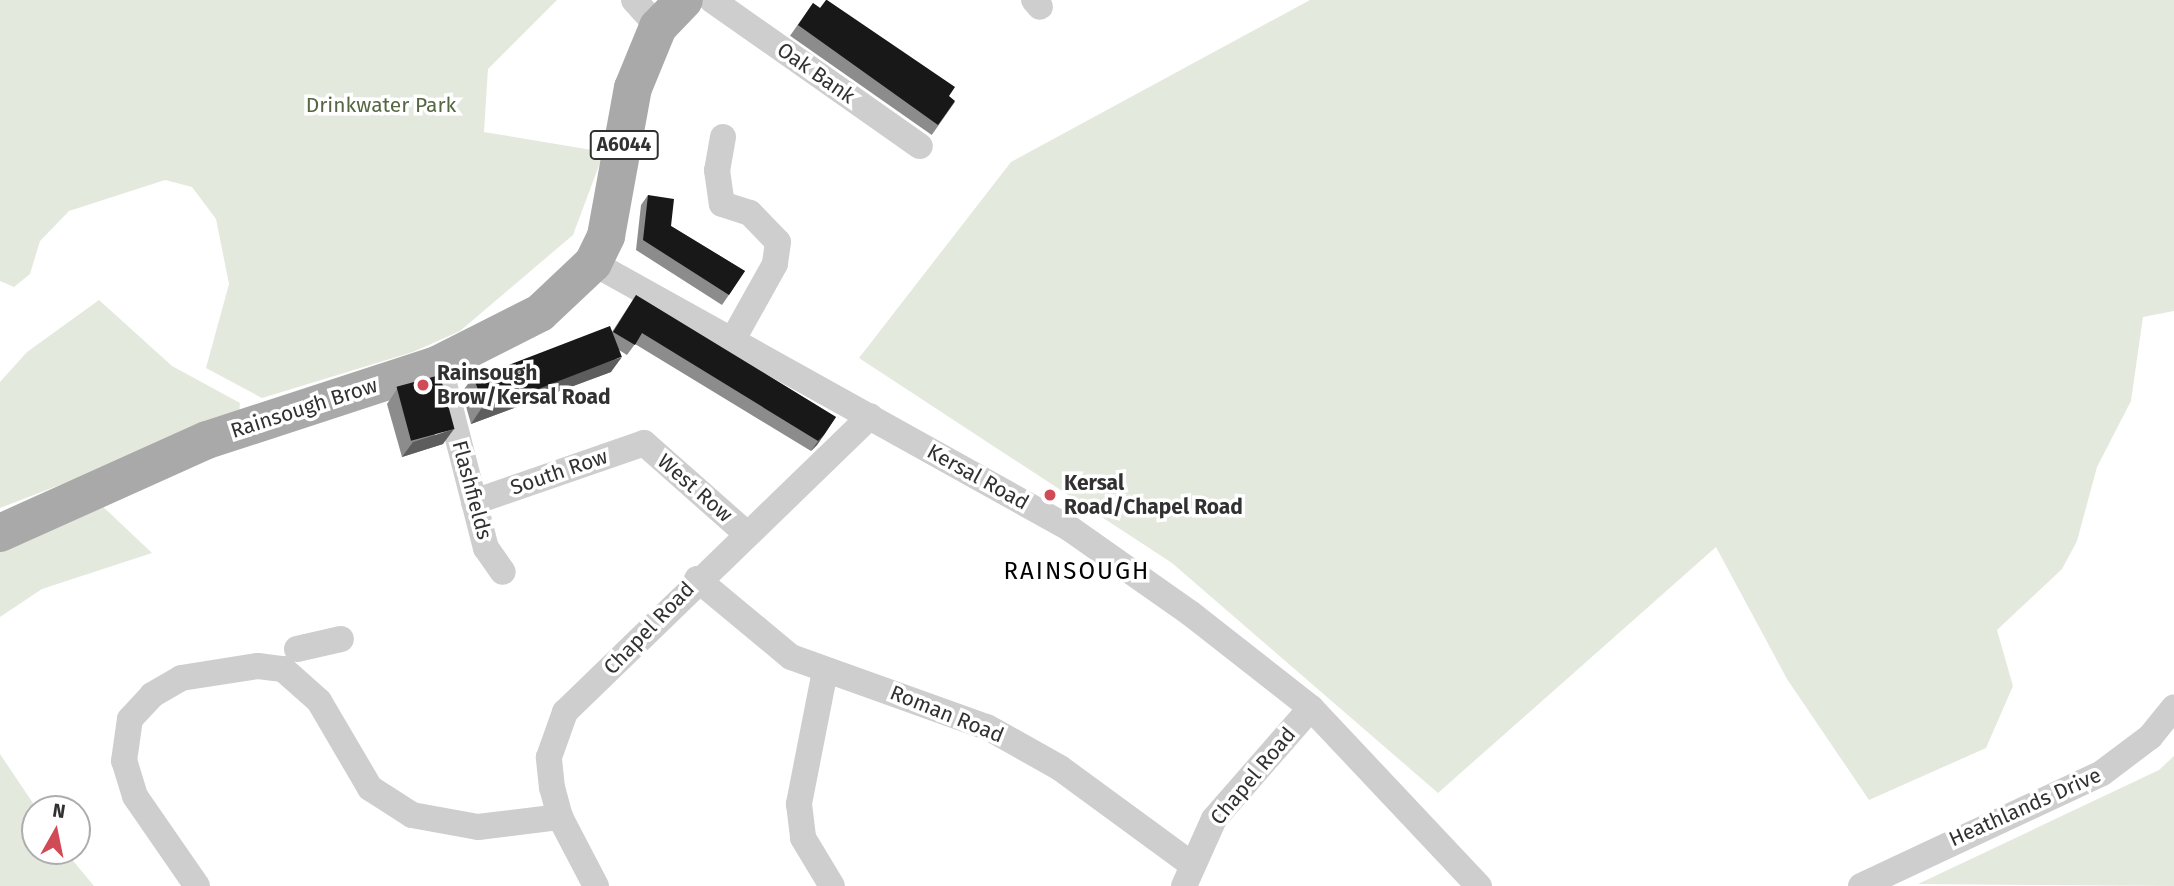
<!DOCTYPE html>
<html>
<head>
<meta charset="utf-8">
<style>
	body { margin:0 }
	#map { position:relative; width:2174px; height:886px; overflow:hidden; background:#fff; font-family:"Fira Sans",sans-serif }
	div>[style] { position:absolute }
	.green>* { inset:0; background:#e4e9de }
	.street>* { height:26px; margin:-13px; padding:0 13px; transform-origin:13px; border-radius:13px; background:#cecece }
	.primary>* { height:38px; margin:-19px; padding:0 19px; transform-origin:19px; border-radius:19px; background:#a9a9a9 }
	.wall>* { inset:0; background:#8c8c8c; transform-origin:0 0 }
	.shaded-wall>* { inset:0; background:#5d5d5d }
	.building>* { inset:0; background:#181818; transform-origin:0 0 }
	.dots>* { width:19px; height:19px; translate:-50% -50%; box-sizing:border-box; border:4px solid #fff; border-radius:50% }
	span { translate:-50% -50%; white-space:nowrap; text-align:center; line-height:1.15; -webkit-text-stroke:7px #fff; paint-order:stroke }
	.shield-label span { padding:2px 5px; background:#fff; border:2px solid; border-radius:5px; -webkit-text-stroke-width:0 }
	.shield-label { font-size:19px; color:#313131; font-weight:700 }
	.street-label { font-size:21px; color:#313131 }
	.park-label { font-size:21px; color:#556843 }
	.poi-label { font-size:21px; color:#313131; font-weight:700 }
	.left { translate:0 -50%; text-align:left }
	.quarter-label { font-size:24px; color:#000; letter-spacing:2px }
	.north { position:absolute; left:21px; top:795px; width:70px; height:70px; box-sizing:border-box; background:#fff; border:2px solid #adadad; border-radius:50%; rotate:9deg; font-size:19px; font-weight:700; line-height:28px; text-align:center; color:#313131 }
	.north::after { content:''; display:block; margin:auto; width:24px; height:32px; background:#d14b56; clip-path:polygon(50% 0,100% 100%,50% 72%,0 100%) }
</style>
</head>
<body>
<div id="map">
	<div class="green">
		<i style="clip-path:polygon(0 0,557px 0,488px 69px,484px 132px,604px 152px,573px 235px,460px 331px,413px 352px,262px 398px,206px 368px,229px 284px,216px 219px,192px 187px,165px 180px,69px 211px,40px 241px,30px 274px,14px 287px,0 281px)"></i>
		<i style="clip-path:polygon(1310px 0,2174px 0,2174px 311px,2143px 317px,2131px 401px,2097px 467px,2077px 541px,2062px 569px,1997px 630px,2013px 686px,1986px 748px,1869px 800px,1787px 679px,1716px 547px,1438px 793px,1172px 563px,859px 358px,1011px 162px)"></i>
		<i style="clip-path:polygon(99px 300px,172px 366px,240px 403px,239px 416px,0 508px,0 382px,27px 352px)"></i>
		<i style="clip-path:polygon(97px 501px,152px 553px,42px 589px,0 617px,0 552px)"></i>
		<i style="clip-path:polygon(0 754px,37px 809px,35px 851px,65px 851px,94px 886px,0 886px)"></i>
		<i style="clip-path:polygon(2174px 756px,2174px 886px,1918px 884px,2159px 770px)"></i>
	</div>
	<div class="street">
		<i style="left:634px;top:0;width:36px;rotate:48deg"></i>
		<i style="left:712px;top:0;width:254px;rotate:35.1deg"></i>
		<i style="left:1034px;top:0;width:9px;rotate:49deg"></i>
		<i style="left:723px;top:137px;width:34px;rotate:100deg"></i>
		<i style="left:717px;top:170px;width:34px;rotate:82deg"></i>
		<i style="left:722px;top:204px;width:29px;rotate:18deg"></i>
		<i style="left:750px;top:213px;width:40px;rotate:46deg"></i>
		<i style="left:778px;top:242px;width:22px;rotate:98deg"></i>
		<i style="left:775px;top:264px;width:88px;rotate:119.2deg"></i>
		<i style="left:593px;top:263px;width:545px;rotate:29.11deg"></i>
		<i style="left:1069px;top:528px;width:148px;rotate:35.1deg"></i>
		<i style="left:1190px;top:613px;width:154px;rotate:38.1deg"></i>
		<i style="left:1311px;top:708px;width:245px;rotate:46.7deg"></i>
		<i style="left:439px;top:364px;width:190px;rotate:75.7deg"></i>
		<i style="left:486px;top:548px;width:29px;rotate:55deg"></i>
		<i style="left:474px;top:502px;width:180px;rotate:-19.1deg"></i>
		<i style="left:644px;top:443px;width:137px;rotate:41.5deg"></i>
		<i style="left:697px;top:579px;width:122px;rotate:39.7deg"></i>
		<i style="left:791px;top:657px;width:208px;rotate:19.7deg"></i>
		<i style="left:987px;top:727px;width:84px;rotate:29.3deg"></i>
		<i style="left:1060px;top:768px;width:162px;rotate:36.2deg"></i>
		<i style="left:297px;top:649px;width:45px;rotate:-12.8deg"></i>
		<i style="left:825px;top:671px;width:136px;rotate:101.1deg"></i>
		<i style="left:799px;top:804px;width:34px;rotate:83deg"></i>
		<i style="left:803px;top:838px;width:56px;rotate:58.9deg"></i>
		<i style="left:197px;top:886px;width:109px;rotate:-124.6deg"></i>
		<i style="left:135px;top:796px;width:37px;rotate:-107deg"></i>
		<i style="left:124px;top:761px;width:42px;rotate:-81.9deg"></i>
		<i style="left:130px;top:719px;width:33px;rotate:-47deg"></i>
		<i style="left:152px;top:695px;width:34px;rotate:-30deg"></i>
		<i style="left:181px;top:678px;width:78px;rotate:-8.9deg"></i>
		<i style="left:258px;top:666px;width:25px;rotate:7deg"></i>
		<i style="left:283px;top:669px;width:48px;rotate:41.6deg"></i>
		<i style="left:319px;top:701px;width:101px;rotate:59.6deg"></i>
		<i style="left:370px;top:788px;width:50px;rotate:32.7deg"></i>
		<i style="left:412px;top:815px;width:67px;rotate:10.3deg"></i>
		<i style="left:478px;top:827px;width:83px;rotate:-7deg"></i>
		<i style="left:596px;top:886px;width:78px;rotate:-117.6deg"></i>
		<i style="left:560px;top:817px;width:30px;rotate:-105deg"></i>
		<i style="left:552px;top:788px;width:31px;rotate:-96deg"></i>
		<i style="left:549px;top:757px;width:48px;rotate:-70.4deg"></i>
		<i style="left:565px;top:712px;width:425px;rotate:-44.1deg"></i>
		<i style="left:1184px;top:886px;width:73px;rotate:-65.9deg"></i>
		<i style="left:1214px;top:819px;width:147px;rotate:-48.9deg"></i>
		<i style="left:1861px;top:886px;width:266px;rotate:-25.1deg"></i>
		<i style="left:2102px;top:773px;width:60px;rotate:-36.9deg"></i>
		<i style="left:2150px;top:737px;width:38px;rotate:-51deg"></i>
	</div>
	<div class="primary">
		<i style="left:0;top:533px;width:227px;rotate:-24.2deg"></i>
		<i style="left:207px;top:440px;width:244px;rotate:-18.1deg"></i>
		<i style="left:439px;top:364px;width:113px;rotate:-26.8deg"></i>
		<i style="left:540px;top:313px;width:73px;rotate:-43.3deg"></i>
		<i style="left:593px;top:263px;width:30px;rotate:-64deg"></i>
		<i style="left:606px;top:236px;width:150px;rotate:-79.7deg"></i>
		<i style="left:633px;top:88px;width:66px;rotate:-67.7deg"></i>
		<i style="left:658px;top:27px;width:37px;rotate:-46deg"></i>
	</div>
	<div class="wall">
		<i style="left:813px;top:3px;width:173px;height:40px;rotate:35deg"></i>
		<i style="clip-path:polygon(648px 195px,671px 226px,745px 271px,722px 305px,636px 250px,641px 205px)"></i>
		<i style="clip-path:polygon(636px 295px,836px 417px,817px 445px,811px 451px,635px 344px,627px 355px,619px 350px,611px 372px,471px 424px,462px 392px,473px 377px,612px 332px)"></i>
		<i style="clip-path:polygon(397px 389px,443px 444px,402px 457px,387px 404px)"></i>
	</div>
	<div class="shaded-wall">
		<i style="clip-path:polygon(622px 357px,611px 372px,471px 424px,481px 409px)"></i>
		<i style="clip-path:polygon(454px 429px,443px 444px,402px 457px,413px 442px)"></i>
		<i style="clip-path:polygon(824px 435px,817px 445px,811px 451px,818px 441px)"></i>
	</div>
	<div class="building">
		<i style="clip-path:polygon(826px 0,827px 0,955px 87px,949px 96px,955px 101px,938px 125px,798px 25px,813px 3px,820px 8px)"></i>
		<i style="clip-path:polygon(648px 195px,674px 199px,671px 226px,745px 271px,729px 295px,643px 240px)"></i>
		<i style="clip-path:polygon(636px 295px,836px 417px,824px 435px,818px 441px,642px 333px,635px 345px,613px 332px)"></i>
		<i style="left:610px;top:326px;width:33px;height:146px;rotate:69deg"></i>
		<i style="left:440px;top:375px;width:56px;height:45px;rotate:75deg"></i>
	</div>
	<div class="dots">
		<i style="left:423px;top:385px;background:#d14b56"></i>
		<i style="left:1050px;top:495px;background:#d14b56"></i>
	</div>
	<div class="shield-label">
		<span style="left:624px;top:145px">A6044</span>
	</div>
	<div class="street-label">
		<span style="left:816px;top:73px;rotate:35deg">Oak Bank</span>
		<span style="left:304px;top:408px;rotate:-18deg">Rainsough Brow</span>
		<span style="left:559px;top:472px;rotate:-19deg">South Row</span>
		<span style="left:978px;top:477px;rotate:29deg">Kersal Road</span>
		<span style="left:695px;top:488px;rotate:41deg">West Row</span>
		<span style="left:472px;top:490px;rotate:75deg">Flashfields</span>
		<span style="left:649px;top:628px;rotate:-46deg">Chapel Road</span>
		<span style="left:947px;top:714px;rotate:22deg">Roman Road</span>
		<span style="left:1253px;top:776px;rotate:-50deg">Chapel Road</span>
		<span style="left:2025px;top:807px;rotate:-24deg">Heathlands Drive</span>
	</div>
	<div class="park-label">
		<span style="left:381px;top:105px">Drinkwater Park</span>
	</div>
	<div class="poi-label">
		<span class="left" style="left:437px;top:385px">Rainsough<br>Brow/Kersal Road</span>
		<span class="left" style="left:1064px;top:495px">Kersal<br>Road/Chapel Road</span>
	</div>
	<div class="quarter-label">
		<span style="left:1077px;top:572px">RAINSOUGH</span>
	</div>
	<div class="north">N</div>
</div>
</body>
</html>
